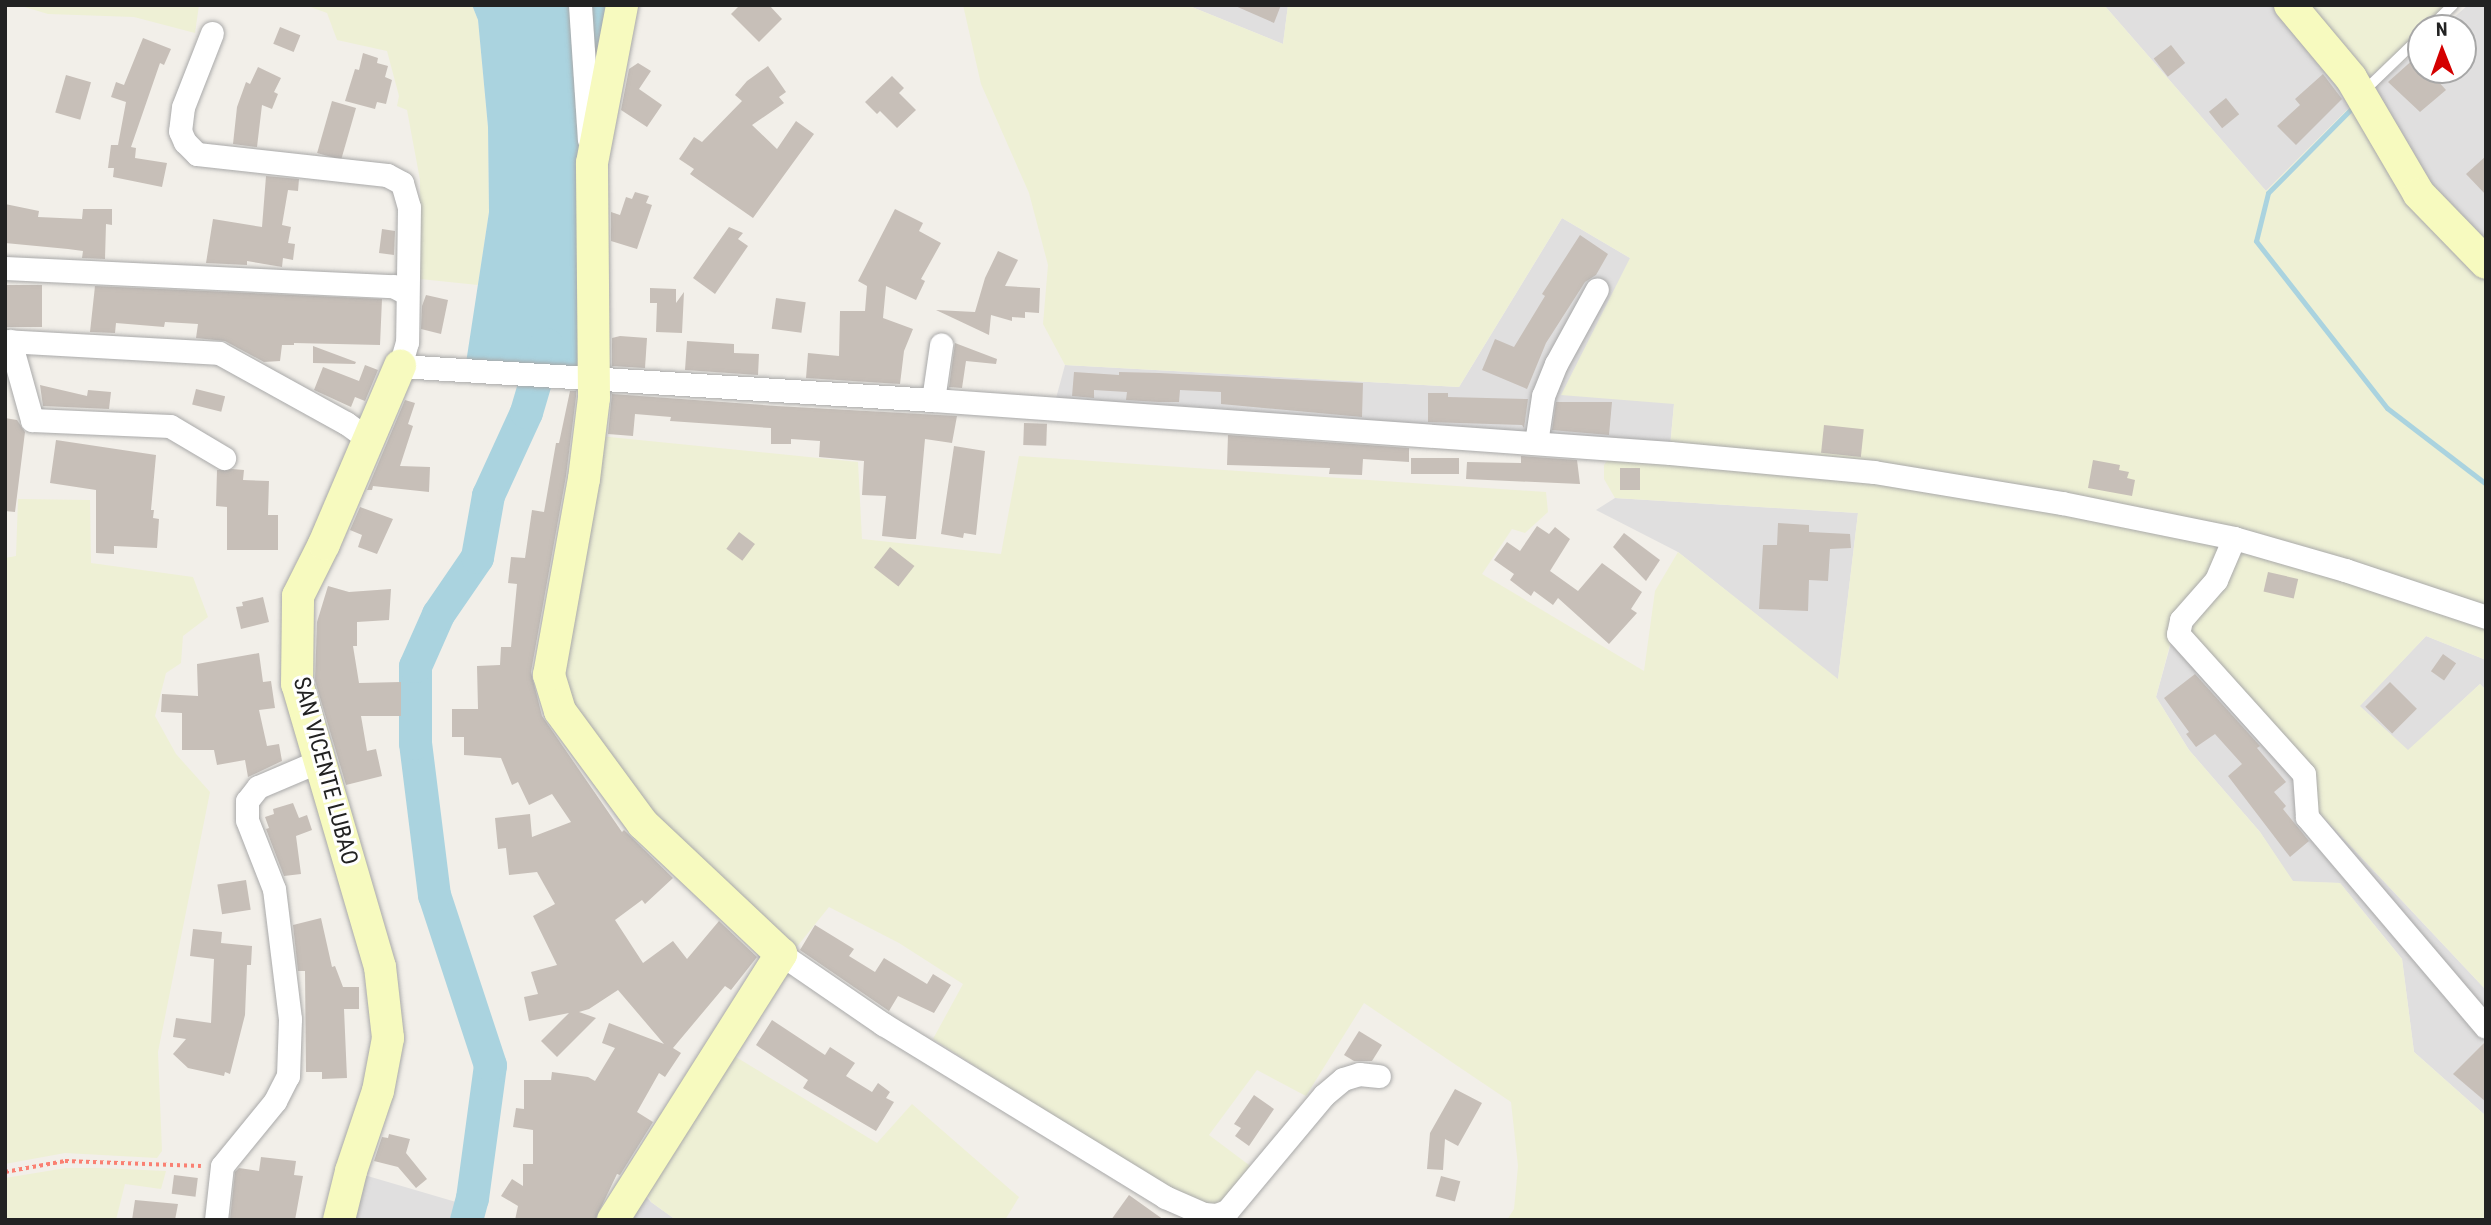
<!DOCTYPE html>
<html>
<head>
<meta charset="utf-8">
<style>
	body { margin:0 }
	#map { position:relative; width:2491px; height:1225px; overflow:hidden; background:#f2efe9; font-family:"Roboto Condensed",sans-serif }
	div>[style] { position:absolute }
	.residential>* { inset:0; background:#e0dfdf }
	.farmland>* { inset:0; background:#eef0d5 }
	.water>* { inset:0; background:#aad3df }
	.stream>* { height:5px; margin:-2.5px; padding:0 2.5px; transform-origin:2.5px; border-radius:2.5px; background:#aad3df }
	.river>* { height:33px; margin:-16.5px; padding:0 16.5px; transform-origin:16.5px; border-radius:16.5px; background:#aad3df }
	.building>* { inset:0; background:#c7bfb8; transform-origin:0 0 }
	.path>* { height:3.5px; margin-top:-1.75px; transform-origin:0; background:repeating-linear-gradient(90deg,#fa8072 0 3.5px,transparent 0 7px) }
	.roads { filter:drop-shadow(0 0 2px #a9a9a9) drop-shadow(0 0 2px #a9a9a9) }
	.lane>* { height:10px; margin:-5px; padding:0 5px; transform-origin:5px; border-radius:5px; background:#fff }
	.street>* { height:23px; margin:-11.5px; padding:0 11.5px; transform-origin:11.5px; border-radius:11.5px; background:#fff }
	.secondary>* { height:32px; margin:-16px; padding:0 16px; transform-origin:16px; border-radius:16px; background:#f7fabf }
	span { translate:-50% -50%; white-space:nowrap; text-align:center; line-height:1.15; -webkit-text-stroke:6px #fff; paint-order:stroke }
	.street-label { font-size:23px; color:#222 }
	.frame { position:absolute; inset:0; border:7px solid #222; pointer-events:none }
	.north { position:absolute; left:2407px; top:14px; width:70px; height:70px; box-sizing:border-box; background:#fff; border:2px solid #a7a7a7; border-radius:50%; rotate:359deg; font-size:19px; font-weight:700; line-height:28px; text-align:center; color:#222 }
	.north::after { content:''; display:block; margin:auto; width:24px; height:32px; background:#d40000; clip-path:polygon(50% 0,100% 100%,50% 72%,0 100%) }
</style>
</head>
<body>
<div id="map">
	<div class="residential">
		<i style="clip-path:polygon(1187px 5px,1288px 5px,1283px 44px)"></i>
		<i style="clip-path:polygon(2104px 5px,2278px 5px,2357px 100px,2266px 191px)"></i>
		<i style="clip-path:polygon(2468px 5px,2486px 5px,2486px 250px,2429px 190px,2373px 97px,2375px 87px,2421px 47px,2421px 70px,2463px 70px,2463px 28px,2442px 28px)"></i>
		<i style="clip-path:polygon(1562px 218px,1630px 258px,1674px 404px,1670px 447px,1055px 402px,1065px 365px,1459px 387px)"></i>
		<i style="clip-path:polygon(1615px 498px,1858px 513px,1838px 680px,1678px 552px,1596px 510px)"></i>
		<i style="clip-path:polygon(2184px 623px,2311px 775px,2312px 805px,2486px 990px,2486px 1116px,2414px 1052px,2402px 959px,2340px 883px,2293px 882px,2260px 832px,2189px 750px,2156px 697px,2174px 632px)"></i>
		<i style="clip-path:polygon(2426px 636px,2486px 660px,2486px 690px,2480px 684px,2408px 751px,2359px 706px)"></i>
		<i style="clip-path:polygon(354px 1172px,456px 1202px,450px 1220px,340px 1220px)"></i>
		<i style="clip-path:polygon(637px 1187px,651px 1202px,676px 1220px,622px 1220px)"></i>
	</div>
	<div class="farmland">
		<i style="clip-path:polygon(18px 5px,199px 5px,195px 33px,134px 17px,48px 14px)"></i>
		<i style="clip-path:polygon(305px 5px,472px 5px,478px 20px,488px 127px,489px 212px,478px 285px,420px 279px,420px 180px,407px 110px,397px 106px,399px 96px,387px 51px,337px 40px,327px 13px)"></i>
		<i style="clip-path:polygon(963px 5px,1187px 5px,1283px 44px,1288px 5px,2104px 5px,2266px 191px,2357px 100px,2486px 276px,2486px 611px,2234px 534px,1670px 447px,1674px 404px,1561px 395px,1630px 258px,1562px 218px,1459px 387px,1065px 365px,1043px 324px,1048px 265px,1029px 193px,981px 84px)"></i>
		<i style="clip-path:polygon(2299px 5px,2453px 5px,2427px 28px,2421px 28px,2421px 33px,2367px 79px)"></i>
		<i style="clip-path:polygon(599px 436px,858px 462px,862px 539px,1001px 554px,1019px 456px,1546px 492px,1548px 512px,1525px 533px,1512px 529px,1482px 574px,1644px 671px,1655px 591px,1678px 552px,1838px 679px,1858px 513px,1615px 498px,1604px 479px,1604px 465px,1611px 456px,1871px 478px,2222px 541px,2209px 582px,2178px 615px,2156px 697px,2189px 750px,2260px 832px,2293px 881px,2340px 883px,2402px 959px,2414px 1052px,2486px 1116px,2486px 1220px,1507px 1220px,1514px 1209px,1518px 1166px,1511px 1102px,1364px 1003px,1306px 1096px,1257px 1070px,1209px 1135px,1257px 1171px,1219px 1208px,1189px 1203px,933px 1039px,963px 984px,899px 943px,829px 907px,791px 954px,651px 818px,572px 707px,561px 672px)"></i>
		<i style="clip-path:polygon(18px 499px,90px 500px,91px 563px,193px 577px,208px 617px,183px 636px,181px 663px,166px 673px,155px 716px,176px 754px,210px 792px,158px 1052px,162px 1151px,157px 1158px,65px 1153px,5px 1164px,5px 558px,16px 556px)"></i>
		<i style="clip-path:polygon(2235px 548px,2486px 623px,2486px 660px,2426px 636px,2360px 706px,2408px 750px,2480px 684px,2486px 690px,2486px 990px,2312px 805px,2311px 775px,2184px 623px)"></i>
		<i style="clip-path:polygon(731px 1054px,877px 1143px,912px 1104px,1019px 1197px,1005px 1220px,676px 1220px,651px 1202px,643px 1186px)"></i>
		<i style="clip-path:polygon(66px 1168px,101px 1168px,166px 1171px,161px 1189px,125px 1184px,116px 1220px,5px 1220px,5px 1178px)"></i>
	</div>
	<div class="water">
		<i style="clip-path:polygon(472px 5px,615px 5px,588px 368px,466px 363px,489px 212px,488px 127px,478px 20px)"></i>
	</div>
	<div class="stream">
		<i style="left:2356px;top:104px;width:125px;rotate:134.7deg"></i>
		<i style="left:2268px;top:193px;width:49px;rotate:104deg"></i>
		<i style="left:2256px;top:241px;width:212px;rotate:51.9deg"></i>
		<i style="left:2387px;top:408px;width:125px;rotate:37.5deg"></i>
	</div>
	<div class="river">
		<i style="left:466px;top:1220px;width:23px;rotate:-75deg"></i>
		<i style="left:472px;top:1198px;width:134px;rotate:-82.3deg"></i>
		<i style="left:490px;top:1065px;width:179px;rotate:-108.2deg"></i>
		<i style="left:434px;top:895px;width:153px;rotate:-97.1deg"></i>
		<i style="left:415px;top:743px;width:77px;rotate:-90deg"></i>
		<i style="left:415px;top:666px;width:57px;rotate:-66.1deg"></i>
		<i style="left:438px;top:614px;width:69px;rotate:-55.6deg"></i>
		<i style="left:477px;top:557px;width:63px;rotate:-79.9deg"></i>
		<i style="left:488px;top:495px;width:91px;rotate:-65.4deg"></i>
		<i style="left:526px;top:412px;width:71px;rotate:-73.6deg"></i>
	</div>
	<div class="building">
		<i style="clip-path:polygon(740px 5px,769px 5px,782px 19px,759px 42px,731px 14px)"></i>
		<i style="clip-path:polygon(1233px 5px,1281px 5px,1274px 23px)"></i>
		<i style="left:280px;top:27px;width:22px;height:18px;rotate:22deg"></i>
		<i style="clip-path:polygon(143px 38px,171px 49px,164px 65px,160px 63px,131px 147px,136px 148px,135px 158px,167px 163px,162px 187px,113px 177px,114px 168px,108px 168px,111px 145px,118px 145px,126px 102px,111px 97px,116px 82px,124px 85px)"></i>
		<i style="left:2171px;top:45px;width:23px;height:22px;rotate:52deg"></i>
		<i style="clip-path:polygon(363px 53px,378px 58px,377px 63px,388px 66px,385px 77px,392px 80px,386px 104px,377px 102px,375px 109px,345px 101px,355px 69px,359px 70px)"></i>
		<i style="clip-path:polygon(2416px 57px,2421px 62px,2421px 70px,2428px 70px,2446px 90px,2420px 112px,2388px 82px)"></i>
		<i style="clip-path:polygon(638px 63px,651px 71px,639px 89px,662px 105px,647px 127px,621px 110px,629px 69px)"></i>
		<i style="clip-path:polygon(768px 66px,786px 92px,779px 97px,784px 103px,752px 125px,777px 149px,796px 121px,814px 134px,753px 218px,690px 174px,694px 169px,679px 159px,694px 137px,702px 142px,742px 101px,735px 95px,747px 81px)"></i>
		<i style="clip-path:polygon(258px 67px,281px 78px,274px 92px,278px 94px,272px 109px,262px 105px,257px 147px,233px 144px,237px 107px,246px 82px,250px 84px)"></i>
		<i style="clip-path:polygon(2323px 74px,2342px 99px,2296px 145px,2277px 126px,2300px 105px,2295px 99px)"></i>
		<i style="left:66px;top:75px;width:26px;height:39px;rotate:16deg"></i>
		<i style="clip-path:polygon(892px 76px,904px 88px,899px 93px,916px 110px,897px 128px,880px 111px,877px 114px,865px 102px)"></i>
		<i style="left:2226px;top:98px;width:21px;height:22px;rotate:51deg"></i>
		<i style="left:332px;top:101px;width:25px;height:54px;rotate:16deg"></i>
		<i style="clip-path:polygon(2486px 156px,2486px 195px,2466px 174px)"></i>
		<i style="clip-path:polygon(266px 176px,299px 179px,298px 191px,288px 190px,282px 225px,291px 227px,288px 243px,295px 244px,293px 260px,283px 258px,282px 267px,247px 261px,247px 265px,206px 263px,213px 219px,262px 227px)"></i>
		<i style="clip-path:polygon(635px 192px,649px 196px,646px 203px,652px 205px,637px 249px,611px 241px,611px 212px,620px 215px,626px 197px,632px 199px)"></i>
		<i style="clip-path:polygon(5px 204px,39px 211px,38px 217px,82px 219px,83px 209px,112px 209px,112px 225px,106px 224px,105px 259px,82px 258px,83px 251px,68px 249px,5px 243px)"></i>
		<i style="clip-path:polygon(895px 209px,923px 223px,919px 231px,941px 243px,921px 279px,925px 281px,916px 300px,886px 286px,883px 318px,913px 329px,904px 351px,900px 384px,806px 378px,808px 353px,839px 356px,840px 311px,865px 311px,867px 286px,858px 281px)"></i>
		<i style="clip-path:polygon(729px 227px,743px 233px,738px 239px,748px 246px,715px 294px,693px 278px)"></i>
		<i style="clip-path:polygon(382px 229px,395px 231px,394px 255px,379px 253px)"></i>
		<i style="clip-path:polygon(1580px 235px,1608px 254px,1596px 275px,1585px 282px,1546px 343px,1527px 389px,1482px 370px,1495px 339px,1514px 347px,1545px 296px,1542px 294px)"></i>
		<i style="clip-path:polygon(998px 251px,1018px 260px,1005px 286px,1040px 288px,1039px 313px,1025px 312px,1025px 318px,1012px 317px,1012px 321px,991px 315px,989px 335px,936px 310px,975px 312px,985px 278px)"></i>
		<i style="left:5px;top:285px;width:37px;height:42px"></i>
		<i style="clip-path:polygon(95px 286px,382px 299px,380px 345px,294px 343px,294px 345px,282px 345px,280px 361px,264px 362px,225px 341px,196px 338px,198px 324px,165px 322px,164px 327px,116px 323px,115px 333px,90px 332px)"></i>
		<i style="clip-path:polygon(650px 288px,676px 289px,676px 303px,684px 292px,682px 333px,656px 332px,657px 303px,650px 303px)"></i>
		<i style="clip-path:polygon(426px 295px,448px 300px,441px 334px,421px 329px,422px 306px)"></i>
		<i style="left:776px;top:298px;width:30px;height:31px;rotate:8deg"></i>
		<i style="clip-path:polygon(620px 336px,647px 338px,645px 368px,612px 366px,612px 338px)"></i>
		<i style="clip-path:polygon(687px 341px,734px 344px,734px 353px,759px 354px,758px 375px,685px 370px)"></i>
		<i style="clip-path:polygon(955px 343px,997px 359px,996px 364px,966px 361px,962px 388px,949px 387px)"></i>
		<i style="clip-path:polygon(313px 346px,356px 362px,355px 364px,313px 363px)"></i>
		<i style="clip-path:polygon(365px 365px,378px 370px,365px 401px,355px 397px,351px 407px,314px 390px,323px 367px,359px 381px)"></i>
		<i style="clip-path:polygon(1074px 372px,1119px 375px,1119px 372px,1159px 373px,1363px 383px,1362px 417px,1221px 404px,1221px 392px,1180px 390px,1179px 402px,1159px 402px,1126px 400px,1127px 392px,1094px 390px,1094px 398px,1072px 396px)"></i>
		<i style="clip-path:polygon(40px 385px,87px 396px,88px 390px,111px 392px,109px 409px,43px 406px)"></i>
		<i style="left:196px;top:389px;width:30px;height:16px;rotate:14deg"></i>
		<i style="clip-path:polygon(570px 391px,576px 391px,576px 397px,566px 476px,531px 672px,542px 716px,622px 832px,624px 830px,673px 878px,645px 904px,642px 900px,615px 920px,643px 963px,673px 941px,687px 959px,719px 921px,757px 957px,731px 990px,725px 986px,673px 1048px,681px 1053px,665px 1077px,659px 1073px,637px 1112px,653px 1122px,620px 1175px,617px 1174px,595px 1220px,515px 1220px,518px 1206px,501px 1196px,512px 1179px,523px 1186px,523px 1164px,533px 1164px,533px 1130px,513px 1127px,516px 1108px,524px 1109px,524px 1080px,551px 1080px,552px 1072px,588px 1077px,595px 1081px,615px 1048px,602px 1043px,609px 1023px,664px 1044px,618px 990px,589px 1009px,579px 1012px,596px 1018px,557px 1057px,541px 1041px,569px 1013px,529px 1021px,524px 997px,538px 994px,531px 972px,557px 965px,533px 916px,555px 904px,537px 872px,509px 875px,506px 848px,498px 849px,495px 818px,530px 814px,532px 837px,571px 822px,552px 794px,529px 805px,518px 782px,512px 785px,501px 758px,464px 755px,464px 737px,452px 737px,452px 709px,478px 709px,477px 666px,500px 665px,501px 647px,511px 647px,517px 584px,508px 583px,511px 557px,525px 558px,532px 510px,544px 512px,556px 443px,559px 443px)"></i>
		<i style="clip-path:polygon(1428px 393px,1448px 393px,1448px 397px,1528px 399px,1524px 428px,1522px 425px,1428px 422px)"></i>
		<i style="clip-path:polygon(612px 394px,776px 406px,957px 416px,952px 443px,925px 439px,916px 539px,909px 539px,882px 536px,886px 496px,862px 495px,864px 461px,819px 457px,820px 441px,791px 439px,791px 444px,771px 444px,771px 428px,670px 421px,671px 417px,635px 414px,633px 436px,608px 434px)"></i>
		<i style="clip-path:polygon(405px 400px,415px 403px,408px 424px,413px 426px,400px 466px,430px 467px,429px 492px,373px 486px,372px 490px,367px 490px)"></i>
		<i style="clip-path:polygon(1556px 402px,1612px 402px,1609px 435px,1552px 430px)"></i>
		<i style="clip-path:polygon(5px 418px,17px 420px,25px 432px,15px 512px,5px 511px)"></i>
		<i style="left:1024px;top:423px;width:23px;height:22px;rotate:2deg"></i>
		<i style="left:1824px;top:425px;width:40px;height:28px;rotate:6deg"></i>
		<i style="clip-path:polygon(1228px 435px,1409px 448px,1409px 462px,1363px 459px,1362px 475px,1329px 474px,1330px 468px,1227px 465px)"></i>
		<i style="clip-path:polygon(56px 440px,156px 455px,151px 510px,154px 510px,153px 518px,159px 519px,157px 548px,114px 546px,114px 554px,96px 553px,96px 490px,50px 483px)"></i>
		<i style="clip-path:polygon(954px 446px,985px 451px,976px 535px,964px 533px,963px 538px,941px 534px)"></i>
		<i style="clip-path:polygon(1521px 456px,1577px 460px,1580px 484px,1466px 479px,1467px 462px,1521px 463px)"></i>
		<i style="left:1411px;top:458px;width:48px;height:16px"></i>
		<i style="clip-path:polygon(2093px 460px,2120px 465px,2119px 470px,2129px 472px,2127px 478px,2135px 480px,2132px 496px,2088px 488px)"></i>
		<i style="left:1620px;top:468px;width:20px;height:22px"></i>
		<i style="clip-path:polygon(232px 469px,244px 470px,243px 480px,269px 481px,268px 515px,278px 515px,278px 550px,227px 550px,227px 507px,216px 506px,217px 470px)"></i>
		<i style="clip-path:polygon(360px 507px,393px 519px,377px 554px,358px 547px,362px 535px,350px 530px)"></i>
		<i style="clip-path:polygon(1778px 523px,1809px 525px,1809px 532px,1850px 534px,1851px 548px,1830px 549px,1828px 581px,1809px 580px,1808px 611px,1759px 609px,1763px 545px,1777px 545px)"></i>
		<i style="clip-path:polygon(1537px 526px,1549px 534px,1555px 527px,1570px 539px,1550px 571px,1578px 591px,1602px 563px,1642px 592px,1631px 609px,1637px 613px,1609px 644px,1558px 598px,1553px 605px,1534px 591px,1531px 596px,1510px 580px,1514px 574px,1494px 560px,1507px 542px,1520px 551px)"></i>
		<i style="left:739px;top:532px;width:20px;height:21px;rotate:37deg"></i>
		<i style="clip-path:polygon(1624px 533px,1660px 560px,1646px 581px,1613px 547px)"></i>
		<i style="left:890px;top:547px;width:31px;height:26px;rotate:38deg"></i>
		<i style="left:2268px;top:572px;width:31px;height:20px;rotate:13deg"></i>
		<i style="clip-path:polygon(328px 586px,349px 592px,391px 589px,389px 620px,357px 622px,357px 646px,353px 646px,359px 683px,401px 682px,401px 716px,361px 716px,367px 751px,376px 749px,382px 776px,346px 785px,315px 681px,317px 622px)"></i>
		<i style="clip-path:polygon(263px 597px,269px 622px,241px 629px,236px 607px,243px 606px,242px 602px)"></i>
		<i style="clip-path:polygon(259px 653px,263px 682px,271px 681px,275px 708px,259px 710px,267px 746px,279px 744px,282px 761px,248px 777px,245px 760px,217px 765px,214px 750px,182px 750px,182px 713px,161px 712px,162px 694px,198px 696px,197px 664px)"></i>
		<i style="left:2443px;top:654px;width:16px;height:21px;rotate:35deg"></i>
		<i style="clip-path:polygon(2195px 674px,2260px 746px,2257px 748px,2286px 782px,2274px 792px,2286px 806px,2283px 809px,2309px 841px,2290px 857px,2228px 776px,2242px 764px,2215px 734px,2196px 747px,2186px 734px,2189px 732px,2164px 698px)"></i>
		<i style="left:2390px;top:682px;width:38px;height:35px;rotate:45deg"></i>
		<i style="clip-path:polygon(293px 803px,299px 818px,307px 815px,312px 830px,296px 836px,301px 874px,284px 876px,266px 829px,269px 828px,265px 817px,274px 814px,273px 809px)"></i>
		<i style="left:246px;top:880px;width:30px;height:29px;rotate:81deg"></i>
		<i style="clip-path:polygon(321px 918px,332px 967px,335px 966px,343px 987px,359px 987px,359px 1009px,344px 1009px,347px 1078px,322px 1079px,322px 1072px,306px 1072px,305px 971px,298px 971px,293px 925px)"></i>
		<i style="clip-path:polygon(815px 925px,854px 949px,849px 956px,875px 972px,884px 958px,927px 984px,933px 974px,951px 985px,934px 1013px,898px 996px,889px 1011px,800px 950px)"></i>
		<i style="clip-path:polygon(193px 929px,222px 932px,221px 943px,252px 946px,251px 965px,247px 965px,245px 1015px,230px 1074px,225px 1072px,224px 1076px,188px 1068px,173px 1054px,186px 1039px,173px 1037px,176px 1018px,211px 1023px,214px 959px,190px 956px)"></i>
		<i style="clip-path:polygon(772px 1020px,825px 1055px,830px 1047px,855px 1063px,846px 1076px,872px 1092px,878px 1083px,890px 1092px,886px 1098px,894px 1102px,876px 1131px,803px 1088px,808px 1080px,756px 1045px)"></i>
		<i style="clip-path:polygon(1359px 1031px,1382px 1045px,1372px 1061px,1354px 1061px,1344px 1055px)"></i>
		<i style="clip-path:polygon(2486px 1041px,2486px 1102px,2453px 1074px)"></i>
		<i style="clip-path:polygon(1455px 1089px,1482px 1103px,1458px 1146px,1445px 1139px,1443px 1170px,1427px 1169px,1430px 1133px)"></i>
		<i style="clip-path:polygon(1254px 1095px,1274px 1109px,1249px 1146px,1235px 1136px,1241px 1128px,1234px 1124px)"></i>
		<i style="clip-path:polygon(389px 1134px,410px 1139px,406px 1153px,427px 1179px,416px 1188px,398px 1167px,374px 1161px,382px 1137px,388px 1138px)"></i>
		<i style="clip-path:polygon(261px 1157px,296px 1161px,294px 1175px,303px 1176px,295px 1220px,230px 1220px,235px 1172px,239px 1168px,259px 1171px)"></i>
		<i style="left:174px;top:1175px;width:24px;height:19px;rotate:7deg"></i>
		<i style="left:1441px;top:1176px;width:20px;height:21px;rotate:15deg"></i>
		<i style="clip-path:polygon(1129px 1195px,1164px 1220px,1111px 1220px)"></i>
		<i style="clip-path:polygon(135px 1200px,178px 1204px,175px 1220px,132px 1220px)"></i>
	</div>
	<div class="path">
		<i style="left:5px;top:1172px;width:61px;rotate:-10.4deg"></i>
		<i style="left:65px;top:1161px;width:136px;rotate:2.1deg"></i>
	</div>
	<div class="roads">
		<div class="lane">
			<i style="left:2429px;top:28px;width:33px;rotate:-44deg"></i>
			<i style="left:2363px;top:92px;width:81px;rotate:-44deg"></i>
		</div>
		<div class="street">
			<i style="left:580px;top:5px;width:134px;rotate:86.2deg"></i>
			<i style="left:212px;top:33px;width:79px;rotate:111.4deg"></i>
			<i style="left:183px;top:107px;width:24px;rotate:97deg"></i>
			<i style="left:180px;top:131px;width:12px;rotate:66deg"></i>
			<i style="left:185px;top:142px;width:17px;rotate:45deg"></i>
			<i style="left:197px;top:154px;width:191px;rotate:6.3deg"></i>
			<i style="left:387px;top:175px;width:17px;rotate:28deg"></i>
			<i style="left:402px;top:183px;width:25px;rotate:74deg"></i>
			<i style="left:409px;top:207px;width:135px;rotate:90.8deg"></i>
			<i style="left:407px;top:342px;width:25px;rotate:106deg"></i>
			<i style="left:400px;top:366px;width:534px;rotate:3.65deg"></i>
			<i style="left:933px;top:400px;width:739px;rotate:4.11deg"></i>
			<i style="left:1670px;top:453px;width:205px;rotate:5.3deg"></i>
			<i style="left:1874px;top:472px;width:191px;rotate:9.4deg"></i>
			<i style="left:2062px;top:503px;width:176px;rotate:11.5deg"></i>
			<i style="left:2234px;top:538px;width:116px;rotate:16.1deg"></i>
			<i style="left:2345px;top:570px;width:149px;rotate:18.4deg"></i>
			<i style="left:5px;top:268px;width:388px;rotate:2.7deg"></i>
			<i style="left:393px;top:286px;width:15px;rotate:28deg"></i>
			<i style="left:5px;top:341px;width:214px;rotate:3.2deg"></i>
			<i style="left:219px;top:353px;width:145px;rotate:28.9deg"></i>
			<i style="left:346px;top:423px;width:29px;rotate:36deg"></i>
			<i style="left:10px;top:341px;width:82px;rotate:74.4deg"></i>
			<i style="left:32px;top:420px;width:138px;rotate:2.5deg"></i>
			<i style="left:170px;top:426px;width:63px;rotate:30.7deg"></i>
			<i style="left:933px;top:400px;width:56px;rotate:-81.7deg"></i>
			<i style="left:1536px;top:443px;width:48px;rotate:-81.5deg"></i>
			<i style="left:1543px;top:396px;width:35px;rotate:-68deg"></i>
			<i style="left:1556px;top:364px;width:85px;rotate:-61.3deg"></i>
			<i style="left:2234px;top:538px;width:46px;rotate:113.2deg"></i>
			<i style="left:2216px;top:580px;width:53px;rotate:131.2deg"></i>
			<i style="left:2181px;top:620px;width:14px;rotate:102deg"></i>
			<i style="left:2178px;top:634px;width:188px;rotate:48deg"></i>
			<i style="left:2304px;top:774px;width:43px;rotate:86deg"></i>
			<i style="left:2307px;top:817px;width:275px;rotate:49.6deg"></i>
			<i style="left:781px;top:954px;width:124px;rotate:34.5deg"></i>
			<i style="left:883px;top:1024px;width:331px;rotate:31.5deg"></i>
			<i style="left:1165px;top:1197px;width:43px;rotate:23.6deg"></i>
			<i style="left:1204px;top:1214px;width:12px;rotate:5deg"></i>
			<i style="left:1216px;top:1215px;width:12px;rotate:-20deg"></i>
			<i style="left:1227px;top:1211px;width:151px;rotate:-50.1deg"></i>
			<i style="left:1324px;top:1095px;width:25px;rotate:-40deg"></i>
			<i style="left:1343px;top:1079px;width:17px;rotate:-17deg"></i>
			<i style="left:1359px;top:1074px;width:20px;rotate:6deg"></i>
			<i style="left:216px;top:1220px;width:54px;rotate:-83.7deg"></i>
			<i style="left:222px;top:1166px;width:84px;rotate:-50.8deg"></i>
			<i style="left:275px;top:1101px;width:28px;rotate:-63deg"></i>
			<i style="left:288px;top:1076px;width:57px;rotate:-88deg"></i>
			<i style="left:290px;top:1019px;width:131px;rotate:-97deg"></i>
			<i style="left:274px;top:889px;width:74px;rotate:-111.4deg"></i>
			<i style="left:247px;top:820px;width:19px;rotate:-90deg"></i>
			<i style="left:247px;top:801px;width:18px;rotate:-52deg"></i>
			<i style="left:258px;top:787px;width:66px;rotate:-23.1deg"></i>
		</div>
		<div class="secondary">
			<i style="left:2290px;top:5px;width:95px;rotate:50.1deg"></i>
			<i style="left:2351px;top:78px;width:134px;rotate:59.6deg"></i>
			<i style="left:2419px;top:194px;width:96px;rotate:45.8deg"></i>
			<i style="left:339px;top:1220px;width:50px;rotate:-76.2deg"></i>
			<i style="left:351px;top:1171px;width:84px;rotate:-71.4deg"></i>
			<i style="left:378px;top:1091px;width:54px;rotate:-79.3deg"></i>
			<i style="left:388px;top:1038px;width:71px;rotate:-96.4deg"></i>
			<i style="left:380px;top:967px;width:295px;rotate:-106.3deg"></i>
			<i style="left:297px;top:684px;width:88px;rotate:-89.3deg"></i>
			<i style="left:298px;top:596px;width:58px;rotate:-63.4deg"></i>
			<i style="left:324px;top:544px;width:194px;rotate:-66.9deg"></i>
			<i style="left:613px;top:1220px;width:315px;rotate:-57.7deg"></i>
			<i style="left:781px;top:954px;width:190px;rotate:-136.7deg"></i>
			<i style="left:643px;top:824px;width:140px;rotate:-126.3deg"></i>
			<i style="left:560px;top:711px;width:38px;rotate:-107deg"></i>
			<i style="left:549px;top:675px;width:199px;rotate:-79.9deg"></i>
			<i style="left:584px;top:479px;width:82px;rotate:-83deg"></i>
			<i style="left:594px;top:398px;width:235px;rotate:-90.5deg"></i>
			<i style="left:592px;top:163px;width:161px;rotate:-79.2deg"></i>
		</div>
	</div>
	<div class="street-label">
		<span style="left:325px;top:771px;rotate:75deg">SAN VICENTE LUBAO</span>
	</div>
	<div class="frame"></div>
	<div class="north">N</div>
</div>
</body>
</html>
